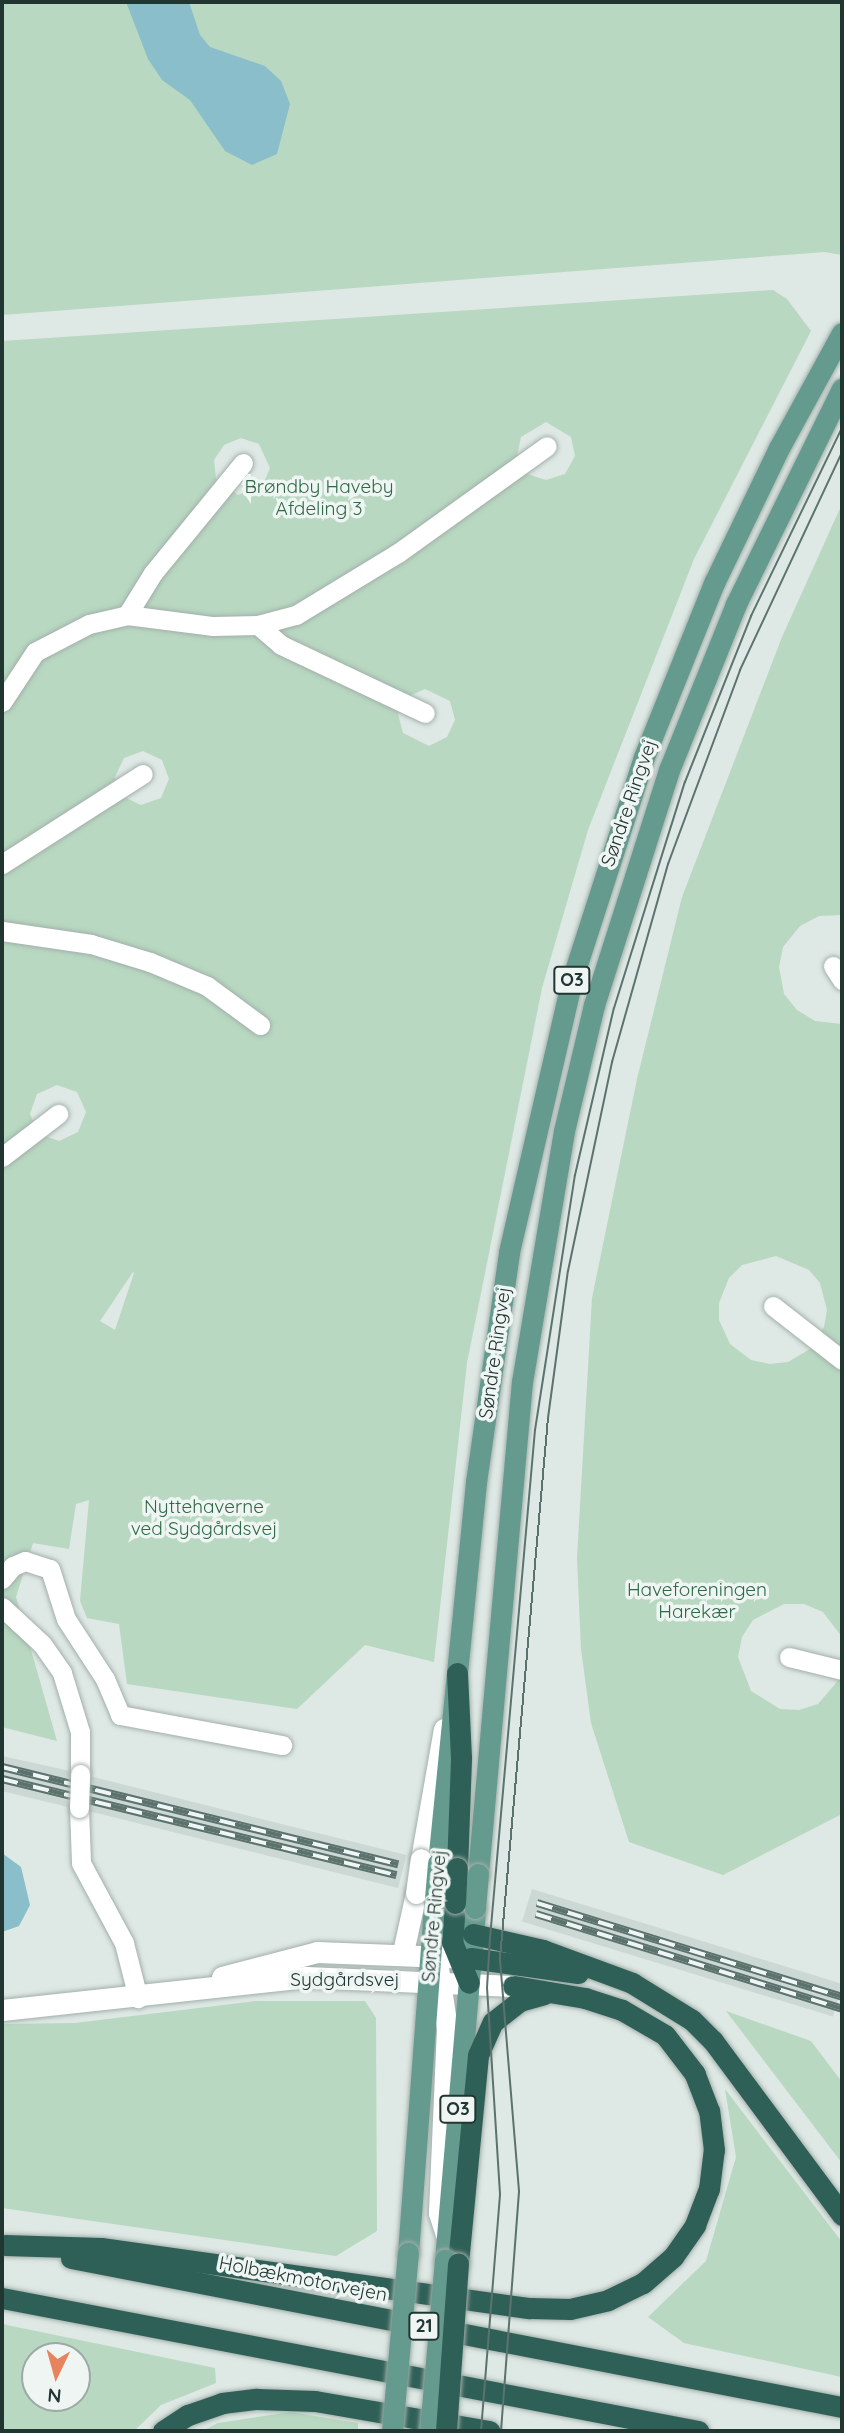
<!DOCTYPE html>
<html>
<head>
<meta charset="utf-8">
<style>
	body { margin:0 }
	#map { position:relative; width:844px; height:2433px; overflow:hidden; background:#dee8e4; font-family:Quicksand,sans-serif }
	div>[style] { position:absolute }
	.built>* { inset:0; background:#ccd8d3; transform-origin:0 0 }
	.green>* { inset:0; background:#b8d8c1 }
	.water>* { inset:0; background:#89beca }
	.roads { filter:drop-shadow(0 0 2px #a2afab) drop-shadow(0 0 2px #a2afab) }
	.street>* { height:19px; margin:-9.5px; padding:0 9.5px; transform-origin:9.5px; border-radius:9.5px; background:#fff }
	.secondary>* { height:21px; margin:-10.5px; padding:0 10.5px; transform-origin:10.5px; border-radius:10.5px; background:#fff }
	.primary>* { height:21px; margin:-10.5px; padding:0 10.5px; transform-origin:10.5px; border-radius:10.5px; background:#659b8e }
	.highway>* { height:21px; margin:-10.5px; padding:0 10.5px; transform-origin:10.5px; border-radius:10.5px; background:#2f6057 }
	.tram>* { height:2px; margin:-1px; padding:0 1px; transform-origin:1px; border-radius:1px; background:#5b726d }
	.rail>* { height:8px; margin-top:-4px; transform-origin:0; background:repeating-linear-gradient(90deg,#eef5f2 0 16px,#5b726d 0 32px); box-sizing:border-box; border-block:2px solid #5b726d }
	.bridges { filter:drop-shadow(0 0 2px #a2afab) drop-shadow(0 0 2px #a2afab) }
	.street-bridge>* { height:19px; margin:-9.5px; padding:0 9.5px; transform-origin:9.5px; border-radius:9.5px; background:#fff }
	.secondary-bridge>* { height:21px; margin:-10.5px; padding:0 10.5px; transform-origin:10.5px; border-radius:10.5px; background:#fff }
	.primary-bridge>* { height:21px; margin:-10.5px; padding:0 10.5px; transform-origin:10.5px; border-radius:10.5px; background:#659b8e }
	.highway-bridge>* { height:21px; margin:-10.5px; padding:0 10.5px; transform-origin:10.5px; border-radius:10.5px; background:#2f6057 }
	span { translate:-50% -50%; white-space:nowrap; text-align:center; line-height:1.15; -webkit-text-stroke:7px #eef5f2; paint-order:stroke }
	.shield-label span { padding:2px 5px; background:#eef5f2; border:2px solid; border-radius:5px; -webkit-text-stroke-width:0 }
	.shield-label { font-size:18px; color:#213631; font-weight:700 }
	.park-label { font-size:19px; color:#2e6a47 }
	.street-label { font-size:19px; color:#213631 }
	.frame { position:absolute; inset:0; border:4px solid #213631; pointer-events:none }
	.north { position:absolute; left:21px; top:2342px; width:70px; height:70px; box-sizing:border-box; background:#eef5f2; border:2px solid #9ca9a5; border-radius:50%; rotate:185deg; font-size:19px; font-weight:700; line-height:28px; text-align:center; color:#213631 }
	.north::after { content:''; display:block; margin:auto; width:24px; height:32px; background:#e7835d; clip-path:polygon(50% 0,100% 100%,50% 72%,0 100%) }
</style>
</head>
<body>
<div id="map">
	<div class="built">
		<i style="clip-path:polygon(2px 1756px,70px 1771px,68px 1807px,2px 1791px)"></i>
		<i style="left:89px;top:1776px;width:327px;height:34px;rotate:14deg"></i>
		<i style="left:532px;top:1889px;width:325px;height:34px;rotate:17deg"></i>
	</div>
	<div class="green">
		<i style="clip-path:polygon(2px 2px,842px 2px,842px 255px,825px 252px,2px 315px)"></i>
		<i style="clip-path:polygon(evenodd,773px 290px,787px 299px,811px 331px,694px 559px,588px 830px,542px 988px,467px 1363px,434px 1662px,365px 1645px,297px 1709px,127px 1684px,119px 1624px,87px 1618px,80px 1601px,89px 1500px,76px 1504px,69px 1549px,33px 1543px,16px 1597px,57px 1741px,2px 1727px,2px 341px,773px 290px,546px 422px,571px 437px,575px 456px,565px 474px,546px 480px,527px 474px,517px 456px,521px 437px,546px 422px,773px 290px,241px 438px,259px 444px,270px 468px,263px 485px,238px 495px,216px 479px,214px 460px,224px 445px,241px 438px,773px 290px,425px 689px,450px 701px,455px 720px,447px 737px,429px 746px,403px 733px,398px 714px,407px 697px,425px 689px,773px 290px,143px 751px,162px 760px,169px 779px,161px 798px,141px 805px,122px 796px,115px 777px,124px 758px,143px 751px,773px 290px,57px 1085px,77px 1092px,86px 1112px,78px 1132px,59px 1141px,39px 1134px,30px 1114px,37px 1094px,57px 1085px,773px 290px,133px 1272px,134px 1273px,115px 1330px,100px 1321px,133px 1272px)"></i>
		<i style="clip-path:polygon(evenodd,842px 504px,842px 915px,819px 916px,800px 926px,783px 947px,779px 967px,784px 994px,797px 1010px,815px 1021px,842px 1024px,842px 1637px,823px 1612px,804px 1604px,784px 1604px,753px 1620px,742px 1637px,738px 1657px,751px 1691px,780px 1709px,799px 1710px,818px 1704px,842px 1676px,842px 1814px,723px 1875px,629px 1842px,591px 1723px,581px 1649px,577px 1558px,592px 1298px,637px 1079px,682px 897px,782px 637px,842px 504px,776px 1256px,809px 1270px,820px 1283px,827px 1310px,824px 1327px,810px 1349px,788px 1362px,770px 1364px,751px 1360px,730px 1344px,719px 1320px,719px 1303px,729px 1278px,742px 1265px,776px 1256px)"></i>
		<i style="clip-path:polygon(257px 2001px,365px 2001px,376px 2018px,377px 2231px,336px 2256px,2px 2208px,2px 2024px,75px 2023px)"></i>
		<i style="clip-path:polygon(726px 2011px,811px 2041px,842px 2082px,842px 2163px)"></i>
		<i style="clip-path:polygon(725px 2089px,842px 2242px,842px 2377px,684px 2343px,648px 2317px,706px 2261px,736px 2157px)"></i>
		<i style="clip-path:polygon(evenodd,2px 2324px,215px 2368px,216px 2383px,161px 2405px,134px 2431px,2px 2431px,2px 2324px,35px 2356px,77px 2356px,77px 2398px,35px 2398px,35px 2356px)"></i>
		<i style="clip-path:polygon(290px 2412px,358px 2423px,358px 2431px,202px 2431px,218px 2423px)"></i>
	</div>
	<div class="water">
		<i style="clip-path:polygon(126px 2px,189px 2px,200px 35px,210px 47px,265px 66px,281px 81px,290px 104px,277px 154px,252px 165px,225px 151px,190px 100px,162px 80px,148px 59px)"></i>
		<i style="clip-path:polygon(2px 1853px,21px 1867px,30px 1905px,19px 1926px,2px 1932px)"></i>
	</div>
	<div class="roads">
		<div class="street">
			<i style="left:127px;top:615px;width:49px;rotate:-58.2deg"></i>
			<i style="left:153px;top:573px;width:142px;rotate:-50.7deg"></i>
			<i style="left:258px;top:625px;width:30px;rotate:41deg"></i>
			<i style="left:281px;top:645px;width:159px;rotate:25.3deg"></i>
			<i style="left:2px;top:702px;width:60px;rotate:-56.6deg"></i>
			<i style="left:35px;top:652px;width:61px;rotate:-27.4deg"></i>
			<i style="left:89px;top:624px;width:39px;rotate:-13deg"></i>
			<i style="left:127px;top:615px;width:87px;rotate:7.3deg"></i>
			<i style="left:213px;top:626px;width:45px;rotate:-1.3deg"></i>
			<i style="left:258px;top:625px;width:39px;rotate:-15deg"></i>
			<i style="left:296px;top:615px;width:119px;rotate:-31.3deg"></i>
			<i style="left:398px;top:553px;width:183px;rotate:-35.7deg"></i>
			<i style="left:2px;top:864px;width:167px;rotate:-32.6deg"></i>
			<i style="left:2px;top:931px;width:90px;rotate:8.3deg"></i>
			<i style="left:91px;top:944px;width:62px;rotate:17deg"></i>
			<i style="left:150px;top:962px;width:62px;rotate:22.8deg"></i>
			<i style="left:207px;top:986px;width:66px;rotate:36.3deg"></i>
			<i style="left:833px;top:966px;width:17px;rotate:57deg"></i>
			<i style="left:2px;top:1157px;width:71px;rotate:-37.5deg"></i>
			<i style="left:773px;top:1306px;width:88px;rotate:38deg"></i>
			<i style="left:2px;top:1579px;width:17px;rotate:-50deg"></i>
			<i style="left:13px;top:1566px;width:13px;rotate:-23deg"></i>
			<i style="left:25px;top:1561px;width:26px;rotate:18deg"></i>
			<i style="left:50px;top:1569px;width:52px;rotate:72.3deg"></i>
			<i style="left:66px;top:1619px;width:72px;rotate:57deg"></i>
			<i style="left:105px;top:1679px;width:39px;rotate:67deg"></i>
			<i style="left:120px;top:1715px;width:165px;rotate:10.5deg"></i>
			<i style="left:2px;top:1607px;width:54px;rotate:42.8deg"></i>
			<i style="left:42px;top:1644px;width:35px;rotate:55deg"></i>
			<i style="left:62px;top:1673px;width:62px;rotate:73deg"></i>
			<i style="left:80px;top:1732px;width:42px;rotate:90deg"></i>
			<i style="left:789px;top:1657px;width:55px;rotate:13.8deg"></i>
			<i style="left:79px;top:1808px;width:55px;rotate:87.9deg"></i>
			<i style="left:81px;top:1863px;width:91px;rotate:61.7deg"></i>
			<i style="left:124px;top:1943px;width:57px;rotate:75.7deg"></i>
		</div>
		<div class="secondary">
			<i style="left:421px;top:1859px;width:132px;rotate:-80deg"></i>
			<i style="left:403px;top:1952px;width:60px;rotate:-77.6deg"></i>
			<i style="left:438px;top:1968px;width:61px;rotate:81.5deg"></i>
			<i style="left:447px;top:2028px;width:185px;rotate:92.5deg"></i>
			<i style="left:439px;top:2213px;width:22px;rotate:72deg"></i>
			<i style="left:222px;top:1977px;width:98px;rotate:-14.7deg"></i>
			<i style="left:317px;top:1952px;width:154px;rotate:2.2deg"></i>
			<i style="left:2px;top:2010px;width:306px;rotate:-6.2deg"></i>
			<i style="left:306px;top:1977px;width:207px;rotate:2.5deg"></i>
		</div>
		<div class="primary">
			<i style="left:438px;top:1863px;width:383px;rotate:-84.3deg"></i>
			<i style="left:476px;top:1482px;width:232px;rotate:-81.8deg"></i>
			<i style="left:509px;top:1252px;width:276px;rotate:-77deg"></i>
			<i style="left:571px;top:983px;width:237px;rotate:-72.1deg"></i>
			<i style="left:644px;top:757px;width:188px;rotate:-68.1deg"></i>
			<i style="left:714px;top:583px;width:150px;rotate:-64.3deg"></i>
			<i style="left:779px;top:448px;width:131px;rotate:-61.3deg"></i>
			<i style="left:478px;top:1874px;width:494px;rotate:-84.9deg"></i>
			<i style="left:522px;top:1382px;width:254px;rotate:-80.5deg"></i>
			<i style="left:564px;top:1131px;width:130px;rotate:-76.6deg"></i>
			<i style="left:594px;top:1005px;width:247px;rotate:-72.3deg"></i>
			<i style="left:669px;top:770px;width:179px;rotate:-68deg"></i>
			<i style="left:736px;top:604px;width:240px;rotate:-63.8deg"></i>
			<i style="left:408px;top:2253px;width:356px;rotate:-85.7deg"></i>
			<i style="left:445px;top:2260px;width:353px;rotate:-85.1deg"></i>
		</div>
		<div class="highway">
			<i style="left:457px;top:1868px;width:110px;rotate:-87.9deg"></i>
			<i style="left:461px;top:1758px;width:85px;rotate:-92.7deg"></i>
			<i style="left:455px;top:1903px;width:39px;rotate:94deg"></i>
			<i style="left:452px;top:1942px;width:44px;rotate:67.5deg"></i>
			<i style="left:473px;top:1934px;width:72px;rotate:12.9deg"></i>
			<i style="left:543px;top:1950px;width:95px;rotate:20.3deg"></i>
			<i style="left:632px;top:1983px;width:70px;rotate:31.7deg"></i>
			<i style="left:692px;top:2020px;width:30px;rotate:45deg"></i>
			<i style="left:713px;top:2041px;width:217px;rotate:53.4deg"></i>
			<i style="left:471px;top:1958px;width:108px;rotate:8deg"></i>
			<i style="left:5px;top:2245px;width:96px;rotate:1.8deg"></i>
			<i style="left:101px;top:2248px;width:433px;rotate:8deg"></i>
			<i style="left:530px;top:2308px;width:40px;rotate:1.4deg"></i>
			<i style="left:570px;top:2309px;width:39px;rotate:-13deg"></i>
			<i style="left:608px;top:2300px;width:39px;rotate:-26deg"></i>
			<i style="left:643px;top:2283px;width:40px;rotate:-41deg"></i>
			<i style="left:673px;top:2257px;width:39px;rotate:-55deg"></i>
			<i style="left:695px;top:2225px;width:39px;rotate:-69deg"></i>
			<i style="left:709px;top:2189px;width:39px;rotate:-83deg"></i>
			<i style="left:714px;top:2150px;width:39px;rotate:-97deg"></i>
			<i style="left:709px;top:2111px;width:40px;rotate:-111deg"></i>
			<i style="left:695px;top:2074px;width:49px;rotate:-127.6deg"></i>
			<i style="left:665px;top:2035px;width:50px;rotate:-149.8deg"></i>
			<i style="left:622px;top:2010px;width:39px;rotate:-162deg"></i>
			<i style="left:585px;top:1998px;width:73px;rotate:-170.5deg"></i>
			<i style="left:71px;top:2258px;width:785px;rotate:10.94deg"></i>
			<i style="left:458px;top:2263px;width:209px;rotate:-84.5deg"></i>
			<i style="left:478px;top:2055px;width:36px;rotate:-66deg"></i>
			<i style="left:493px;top:2022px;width:34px;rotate:-38deg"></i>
			<i style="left:520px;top:2001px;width:25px;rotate:-16deg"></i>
			<i style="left:2px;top:2298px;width:709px;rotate:10.82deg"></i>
			<i style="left:163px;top:2431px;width:30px;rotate:-33deg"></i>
			<i style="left:188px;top:2415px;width:36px;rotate:-19deg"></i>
			<i style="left:222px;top:2403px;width:35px;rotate:-7deg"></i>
			<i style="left:257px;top:2399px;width:58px;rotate:2deg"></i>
			<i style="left:315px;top:2401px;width:177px;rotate:9.8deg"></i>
		</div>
	</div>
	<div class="tram">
		<i style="left:481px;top:2431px;width:238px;rotate:-85.4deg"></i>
		<i style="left:500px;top:2194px;width:206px;rotate:-93.6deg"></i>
		<i style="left:487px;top:1988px;width:50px;rotate:-86.6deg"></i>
		<i style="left:490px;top:1938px;width:510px;rotate:-84.94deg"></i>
		<i style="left:535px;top:1430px;width:258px;rotate:-81.1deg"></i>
		<i style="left:575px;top:1175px;width:171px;rotate:-76.9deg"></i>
		<i style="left:614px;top:1008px;width:237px;rotate:-72.6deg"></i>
		<i style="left:685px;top:782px;width:179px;rotate:-68.3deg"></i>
		<i style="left:751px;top:616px;width:209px;rotate:-64.2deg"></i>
		<i style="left:501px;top:2431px;width:241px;rotate:-85.7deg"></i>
		<i style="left:519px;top:2191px;width:234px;rotate:-94.7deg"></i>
		<i style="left:500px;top:1958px;width:542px;rotate:-84.92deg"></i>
		<i style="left:548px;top:1418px;width:148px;rotate:-82.3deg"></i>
		<i style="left:568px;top:1271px;width:214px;rotate:-78.1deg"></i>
		<i style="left:612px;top:1062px;width:206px;rotate:-74.2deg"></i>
		<i style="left:668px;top:864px;width:207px;rotate:-69.6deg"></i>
		<i style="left:740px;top:670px;width:241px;rotate:-64.9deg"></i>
	</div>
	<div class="rail">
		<i style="left:2px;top:1767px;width:408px;rotate:13.8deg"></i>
		<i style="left:2px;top:1779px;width:406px;rotate:13.7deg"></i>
		<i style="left:537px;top:1903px;width:319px;rotate:17.1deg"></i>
		<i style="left:536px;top:1914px;width:320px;rotate:17.2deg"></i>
	</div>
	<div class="bridges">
		<div class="street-bridge">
			<i style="left:79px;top:1808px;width:34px;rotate:-88deg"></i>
		</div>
		<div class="secondary-bridge">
			<i style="left:416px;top:1893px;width:34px;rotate:-82deg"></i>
		</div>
		<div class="primary-bridge">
			<i style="left:435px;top:1898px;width:35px;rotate:-85deg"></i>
			<i style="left:475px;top:1908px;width:34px;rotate:-85deg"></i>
			<i style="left:392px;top:2431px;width:179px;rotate:-84.9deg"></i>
			<i style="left:430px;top:2431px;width:172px;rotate:-85deg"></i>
		</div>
		<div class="highway-bridge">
			<i style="left:455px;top:1903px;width:35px;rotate:-87deg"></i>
			<i style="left:446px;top:2431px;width:168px;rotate:-85.9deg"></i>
		</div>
	</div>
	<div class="shield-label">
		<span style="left:572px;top:980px">O3</span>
		<span style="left:458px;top:2109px">O3</span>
		<span style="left:424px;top:2326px">21</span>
	</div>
	<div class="park-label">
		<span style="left:319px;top:498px">Brøndby Haveby<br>Afdeling 3</span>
		<span style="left:204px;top:1518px">Nyttehaverne<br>ved Sydgårdsvej</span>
		<span style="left:697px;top:1601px">Haveforeningen<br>Harekær</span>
	</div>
	<div class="street-label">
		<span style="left:629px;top:803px;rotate:-71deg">Søndre Ringvej</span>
		<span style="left:495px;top:1353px;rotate:-82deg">Søndre Ringvej</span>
		<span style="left:434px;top:1916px;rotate:-85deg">Søndre Ringvej</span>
		<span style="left:345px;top:1980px">Sydgårdsvej</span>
		<span style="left:303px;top:2279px;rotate:11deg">Holbækmotorvejen</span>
	</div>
	<div class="frame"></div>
	<div class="north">N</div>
</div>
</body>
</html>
